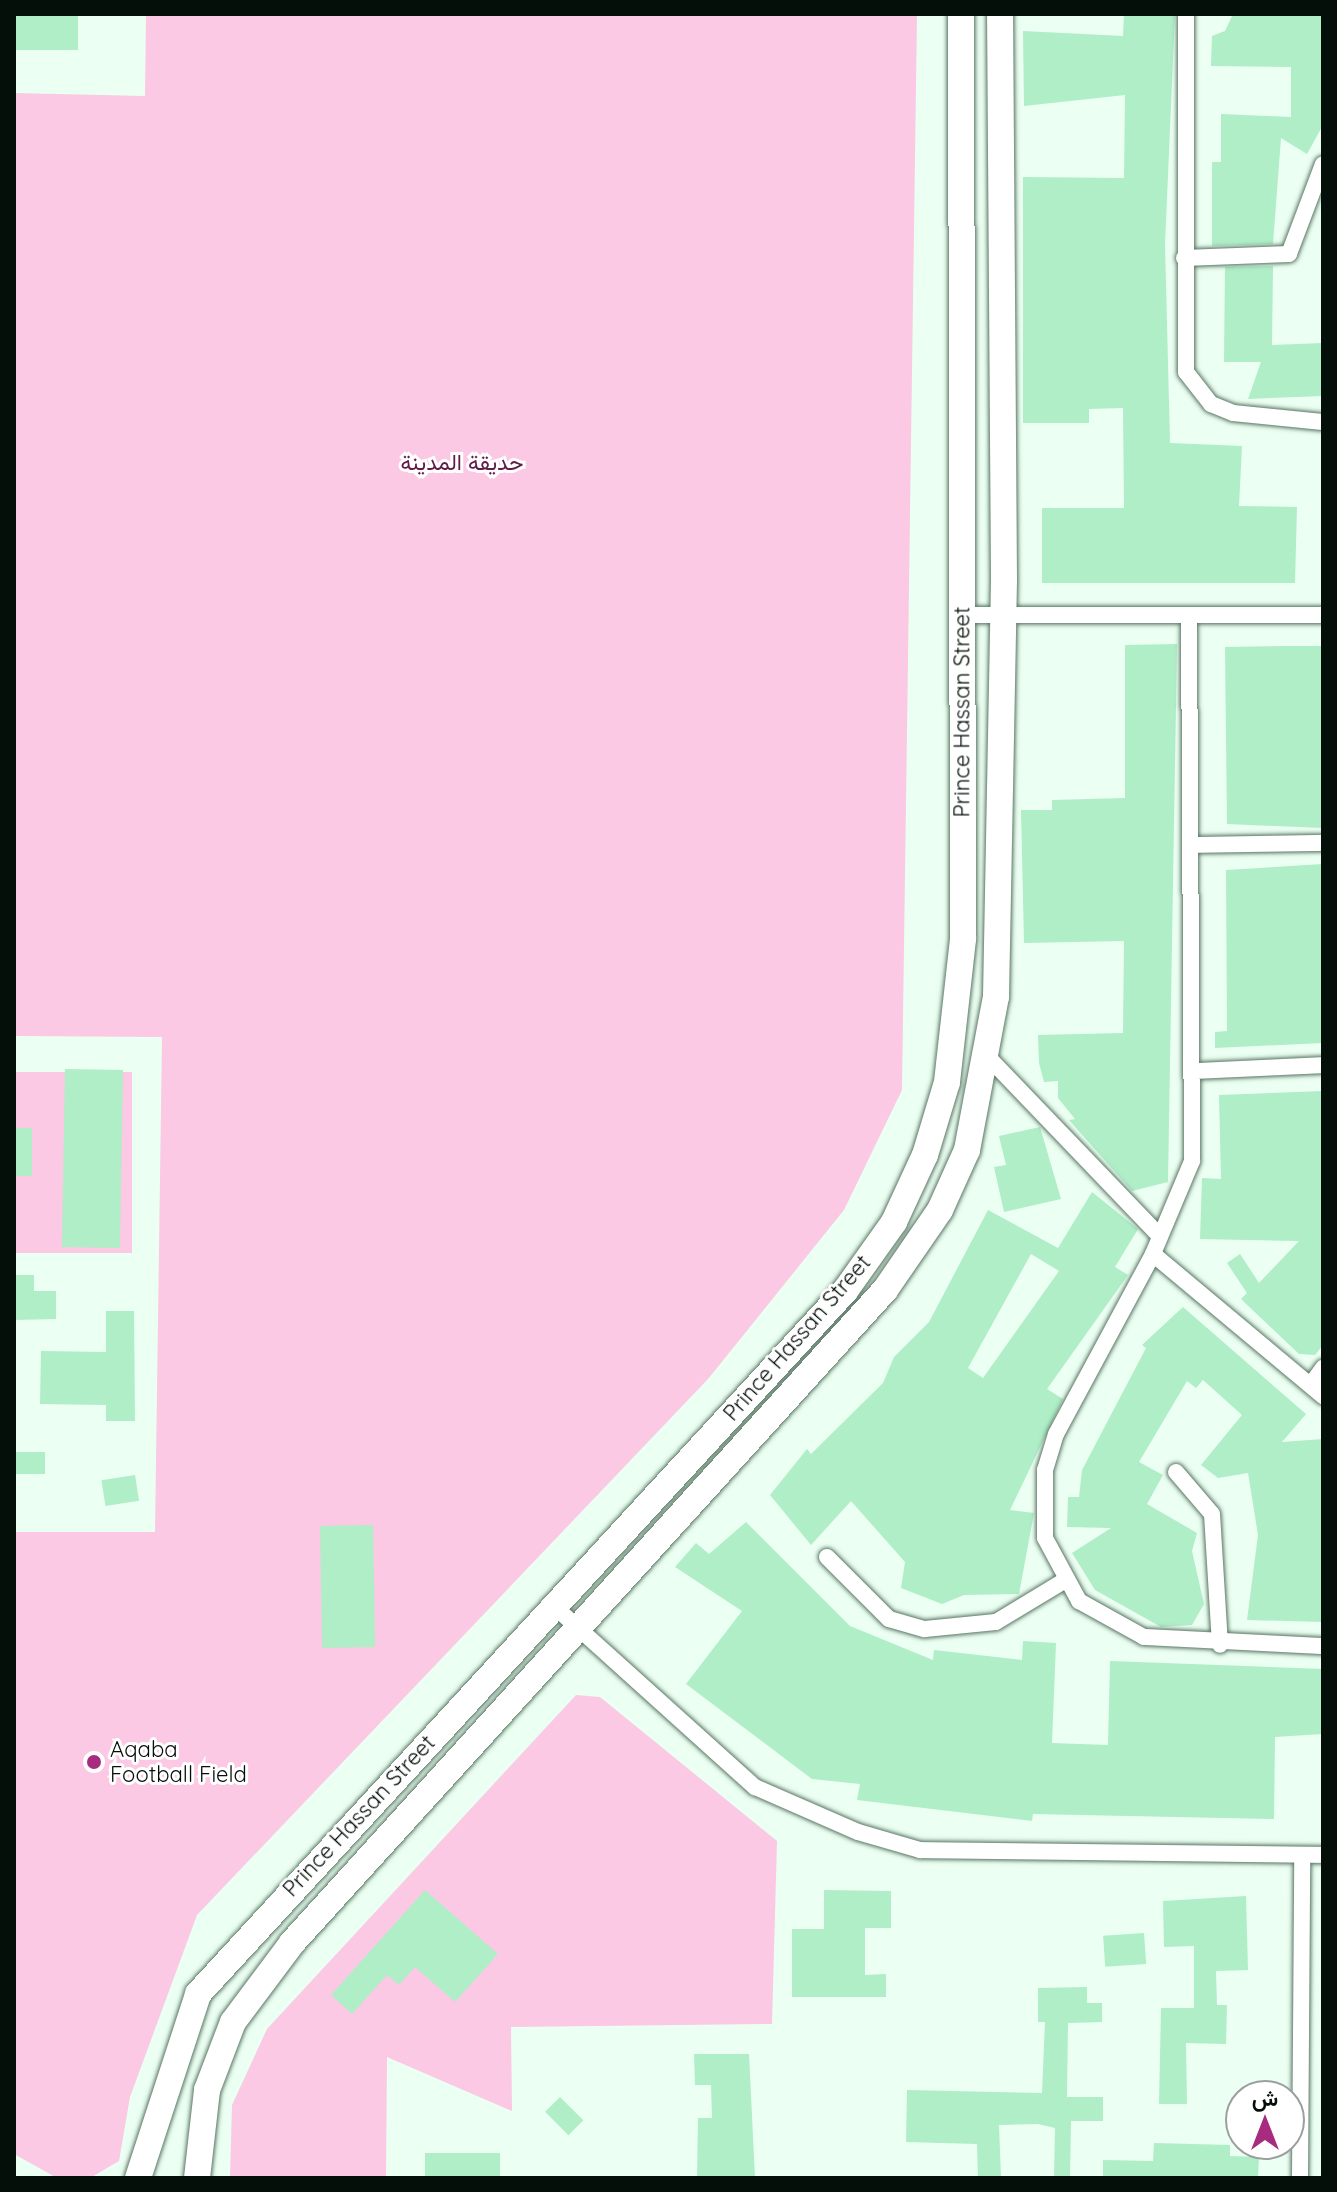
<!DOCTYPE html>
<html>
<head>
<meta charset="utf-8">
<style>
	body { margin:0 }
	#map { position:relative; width:1337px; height:2192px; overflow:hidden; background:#ebfff2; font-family:Quicksand,Vazirmatn,sans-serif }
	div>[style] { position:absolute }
	.green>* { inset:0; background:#fbc9e4; transform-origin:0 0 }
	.building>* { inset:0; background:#afeec7; transform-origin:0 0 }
	.roads { filter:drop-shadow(0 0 2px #597664) drop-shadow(0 0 2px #597664) }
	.street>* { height:16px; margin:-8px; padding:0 8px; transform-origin:8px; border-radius:8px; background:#fff }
	.primary>* { height:26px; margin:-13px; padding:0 13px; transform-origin:13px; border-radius:13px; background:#fff }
	.dots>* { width:22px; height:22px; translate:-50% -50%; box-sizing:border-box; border:4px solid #fff; border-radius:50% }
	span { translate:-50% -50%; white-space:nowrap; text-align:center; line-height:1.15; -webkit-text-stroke:6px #fff; paint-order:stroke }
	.park-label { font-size:22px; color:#601b48 }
	.street-label { font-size:22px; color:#050f09 }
	.poi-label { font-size:22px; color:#050f09 }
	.left { translate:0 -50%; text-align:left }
	.frame { position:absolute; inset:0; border:16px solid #050f09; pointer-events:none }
	.north { position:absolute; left:1225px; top:2080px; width:80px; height:80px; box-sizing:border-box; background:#fff; border:2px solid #9b9f9d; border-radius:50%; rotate:0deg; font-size:22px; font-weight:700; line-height:32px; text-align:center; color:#050f09 }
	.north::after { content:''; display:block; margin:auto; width:28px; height:36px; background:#a72c7f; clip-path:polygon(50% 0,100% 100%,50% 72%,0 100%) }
</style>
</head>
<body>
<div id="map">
	<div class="green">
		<i style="clip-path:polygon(146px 14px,917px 14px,902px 1090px,844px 1210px,708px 1379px,197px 1915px,130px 2097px,119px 2161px,90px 2178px,57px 2178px,14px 2154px,14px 1532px,155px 1532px,162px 1037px,14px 1036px,14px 93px,145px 96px)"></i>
		<i style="left:14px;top:1072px;width:118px;height:181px"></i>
		<i style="clip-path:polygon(576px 1695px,600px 1697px,777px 1841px,772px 2024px,511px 2027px,512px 2111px,387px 2057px,386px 2178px,230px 2178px,232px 2105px,267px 2029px)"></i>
	</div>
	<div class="building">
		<i style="left:14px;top:14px;width:64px;height:36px"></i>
		<i style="clip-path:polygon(1124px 14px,1175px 14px,1165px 244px,1170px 443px,1242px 446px,1239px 506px,1297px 507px,1295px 583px,1042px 583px,1042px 508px,1124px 508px,1123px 408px,1089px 409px,1089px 423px,1023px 423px,1023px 177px,1124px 178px,1125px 95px,1024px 106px,1023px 31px,1123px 36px)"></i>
		<i style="clip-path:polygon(1233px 14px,1323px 14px,1323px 125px,1307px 154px,1281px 138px,1273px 244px,1212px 246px,1212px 162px,1221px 162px,1221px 114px,1291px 117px,1291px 67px,1211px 66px,1212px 36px,1225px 31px)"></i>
		<i style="clip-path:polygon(1273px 266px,1272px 345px,1323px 343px,1323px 396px,1248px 399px,1261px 362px,1224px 362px,1225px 267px)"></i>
		<i style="clip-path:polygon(1177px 644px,1168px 1182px,1132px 1191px,1069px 1120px,1075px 1119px,1058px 1098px,1058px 1081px,1044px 1082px,1039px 1063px,1038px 1035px,1123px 1033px,1124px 941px,1024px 943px,1021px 810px,1052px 810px,1052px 800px,1125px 798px,1125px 645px)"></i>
		<i style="clip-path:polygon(1283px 646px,1323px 646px,1323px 828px,1227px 824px,1225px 647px)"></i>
		<i style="clip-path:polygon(1323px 864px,1323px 1043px,1215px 1048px,1215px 1032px,1227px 1031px,1226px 870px)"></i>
		<i style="left:65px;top:1069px;width:58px;height:178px;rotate:1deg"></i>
		<i style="clip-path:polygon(1323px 1091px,1323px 1345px,1315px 1355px,1299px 1354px,1241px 1299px,1247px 1293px,1227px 1263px,1240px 1254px,1259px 1283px,1299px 1241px,1200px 1239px,1202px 1178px,1221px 1179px,1219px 1095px)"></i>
		<i style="clip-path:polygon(1040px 1127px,1061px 1199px,1004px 1212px,994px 1167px,1006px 1165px,999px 1136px)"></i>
		<i style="left:14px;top:1128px;width:18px;height:48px"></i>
		<i style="clip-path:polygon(evenodd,1092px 1192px,1138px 1229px,1115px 1267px,1128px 1275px,1047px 1389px,1063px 1399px,1010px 1510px,1034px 1513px,1019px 1594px,964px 1595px,942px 1604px,901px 1588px,905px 1562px,851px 1501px,811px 1545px,770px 1495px,807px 1449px,811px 1454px,883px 1383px,894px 1357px,929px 1322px,988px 1210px,1058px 1248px,1092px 1192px,1031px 1254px,1059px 1271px,983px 1378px,968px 1368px,1031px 1254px)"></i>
		<i style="clip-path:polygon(14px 1275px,34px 1275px,34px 1291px,56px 1291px,56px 1319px,14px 1320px)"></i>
		<i style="clip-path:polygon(1183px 1307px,1306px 1414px,1282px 1442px,1323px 1439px,1323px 1622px,1247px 1620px,1258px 1535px,1248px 1473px,1218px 1478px,1201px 1465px,1242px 1415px,1203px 1380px,1196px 1388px,1187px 1381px,1139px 1462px,1163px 1475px,1147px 1504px,1197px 1533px,1192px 1551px,1204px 1604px,1192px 1625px,1161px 1627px,1095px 1590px,1072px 1553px,1111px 1528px,1067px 1527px,1068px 1497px,1079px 1497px,1082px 1470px,1146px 1348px,1142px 1345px)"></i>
		<i style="clip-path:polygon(106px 1311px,134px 1311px,135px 1421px,106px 1421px,106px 1405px,40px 1404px,41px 1351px,106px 1352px)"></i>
		<i style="left:14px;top:1452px;width:31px;height:22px"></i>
		<i style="left:135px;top:1475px;width:26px;height:34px;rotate:81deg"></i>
		<i style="clip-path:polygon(746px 1522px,850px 1626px,933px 1660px,934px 1650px,1022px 1660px,1023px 1641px,1056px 1643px,1052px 1743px,1108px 1745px,1110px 1661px,1323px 1669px,1323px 1734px,1275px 1737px,1274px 1819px,1033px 1814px,1032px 1821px,857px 1800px,860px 1784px,812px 1779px,686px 1684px,742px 1611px,675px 1567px,696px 1543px,709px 1554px)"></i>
		<i style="left:373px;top:1525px;width:122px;height:53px;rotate:89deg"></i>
		<i style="clip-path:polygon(425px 1890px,498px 1954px,455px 2002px,415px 1967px,399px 1985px,387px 1975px,352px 2014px,331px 1995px)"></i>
		<i style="clip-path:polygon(824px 1890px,891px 1891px,891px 1928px,865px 1928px,865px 1975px,886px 1974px,886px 1997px,792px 1997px,792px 1929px,824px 1929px)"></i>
		<i style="clip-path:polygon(1246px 1896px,1248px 1970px,1216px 1971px,1217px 2005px,1227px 2005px,1226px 2044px,1186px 2043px,1187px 2104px,1159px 2104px,1161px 2008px,1194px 2008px,1194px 1946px,1164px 1947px,1163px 1901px)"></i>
		<i style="left:1144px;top:1933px;width:31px;height:41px;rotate:86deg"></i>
		<i style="clip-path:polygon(1087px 1987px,1087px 2003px,1102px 2003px,1102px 2022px,1068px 2023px,1067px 2097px,1103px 2097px,1103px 2121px,1071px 2121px,1070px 2178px,1054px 2178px,1055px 2128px,1038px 2124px,999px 2125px,1001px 2178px,978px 2178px,977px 2144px,906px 2142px,907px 2090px,1042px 2093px,1045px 2022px,1038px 2022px,1038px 1988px)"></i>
		<i style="clip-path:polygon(694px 2054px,749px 2054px,755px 2178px,697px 2178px,698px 2118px,712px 2118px,711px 2085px,695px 2085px)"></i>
		<i style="left:560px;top:2097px;width:33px;height:21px;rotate:45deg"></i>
		<i style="clip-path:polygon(1154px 2143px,1230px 2145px,1230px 2156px,1259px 2157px,1258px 2178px,1103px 2178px,1103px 2160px,1153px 2161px)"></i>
		<i style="left:425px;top:2153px;width:75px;height:25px"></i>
	</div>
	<div class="roads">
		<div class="street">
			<i style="left:1186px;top:14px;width:358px;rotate:90deg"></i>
			<i style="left:1186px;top:372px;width:41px;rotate:52deg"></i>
			<i style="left:1211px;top:404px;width:24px;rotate:22deg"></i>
			<i style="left:1233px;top:413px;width:90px;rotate:5.7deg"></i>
			<i style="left:1184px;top:258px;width:105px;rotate:-2.2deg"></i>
			<i style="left:1289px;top:254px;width:96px;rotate:-69.3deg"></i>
			<i style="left:961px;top:615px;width:362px"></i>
			<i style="left:1189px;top:615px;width:546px;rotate:89.69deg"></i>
			<i style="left:1192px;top:1161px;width:101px;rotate:112.8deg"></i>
			<i style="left:1153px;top:1254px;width:204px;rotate:118.3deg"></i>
			<i style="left:1056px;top:1434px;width:38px;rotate:107deg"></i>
			<i style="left:1045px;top:1470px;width:68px;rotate:90deg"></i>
			<i style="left:1045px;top:1538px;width:72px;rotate:61.6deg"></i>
			<i style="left:1079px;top:1601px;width:74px;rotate:29deg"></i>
			<i style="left:1144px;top:1637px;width:179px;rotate:2.9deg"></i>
			<i style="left:1191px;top:845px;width:132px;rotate:-0.9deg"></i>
			<i style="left:989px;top:1058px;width:245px;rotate:46.2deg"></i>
			<i style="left:1196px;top:1071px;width:127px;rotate:-2.7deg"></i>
			<i style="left:1153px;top:1254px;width:222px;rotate:39.9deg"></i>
			<i style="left:1312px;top:1383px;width:19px;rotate:-54deg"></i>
			<i style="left:1176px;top:1472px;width:55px;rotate:49.4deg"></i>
			<i style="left:1212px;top:1514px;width:131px;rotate:86.5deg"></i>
			<i style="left:827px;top:1557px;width:88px;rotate:45deg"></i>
			<i style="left:889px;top:1619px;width:37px;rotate:16deg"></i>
			<i style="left:925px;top:1629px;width:71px;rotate:-5.6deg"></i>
			<i style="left:996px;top:1622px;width:79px;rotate:-31.1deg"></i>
			<i style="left:556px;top:1608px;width:268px;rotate:42deg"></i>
			<i style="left:755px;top:1787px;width:112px;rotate:23.6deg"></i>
			<i style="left:858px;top:1832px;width:65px;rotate:16.2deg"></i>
			<i style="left:920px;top:1850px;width:403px;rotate:0.7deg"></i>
			<i style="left:1300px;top:2178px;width:323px;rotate:-89.6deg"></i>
		</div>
		<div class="primary">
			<i style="left:138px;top:2178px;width:194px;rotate:-71.9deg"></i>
			<i style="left:198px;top:1994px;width:955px;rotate:-47.38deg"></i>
			<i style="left:845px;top:1291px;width:85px;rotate:-54.6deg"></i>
			<i style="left:894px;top:1222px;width:74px;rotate:-65.2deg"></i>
			<i style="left:925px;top:1155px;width:76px;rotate:-73.2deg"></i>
			<i style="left:947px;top:1082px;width:144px;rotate:-83.6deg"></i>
			<i style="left:963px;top:939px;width:925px;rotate:-90.12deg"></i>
			<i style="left:197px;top:2178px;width:89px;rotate:-83.5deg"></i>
			<i style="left:207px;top:2090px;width:73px;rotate:-69.1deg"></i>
			<i style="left:233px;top:2022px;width:99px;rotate:-53.2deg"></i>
			<i style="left:292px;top:1943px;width:882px;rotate:-47.76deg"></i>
			<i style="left:885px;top:1290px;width:97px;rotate:-55.5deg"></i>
			<i style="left:940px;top:1210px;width:66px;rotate:-65.8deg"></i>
			<i style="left:967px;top:1150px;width:156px;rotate:-79.3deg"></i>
			<i style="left:996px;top:997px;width:417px;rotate:-88.9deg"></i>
			<i style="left:1004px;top:580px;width:566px;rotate:-90.4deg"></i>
		</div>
	</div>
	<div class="dots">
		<i style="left:94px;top:1762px;background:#a72c7f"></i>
	</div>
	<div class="park-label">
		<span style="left:462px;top:463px">حديقة المدينة</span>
	</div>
	<div class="street-label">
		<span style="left:962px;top:712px;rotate:-90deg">Prince Hassan Street</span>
		<span style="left:797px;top:1338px;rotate:-49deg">Prince Hassan Street</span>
		<span style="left:359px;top:1816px;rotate:-47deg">Prince Hassan Street</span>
	</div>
	<div class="poi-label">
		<span class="left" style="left:110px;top:1762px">Aqaba<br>Football Field</span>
	</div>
	<div class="frame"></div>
	<div class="north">ش</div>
</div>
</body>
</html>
